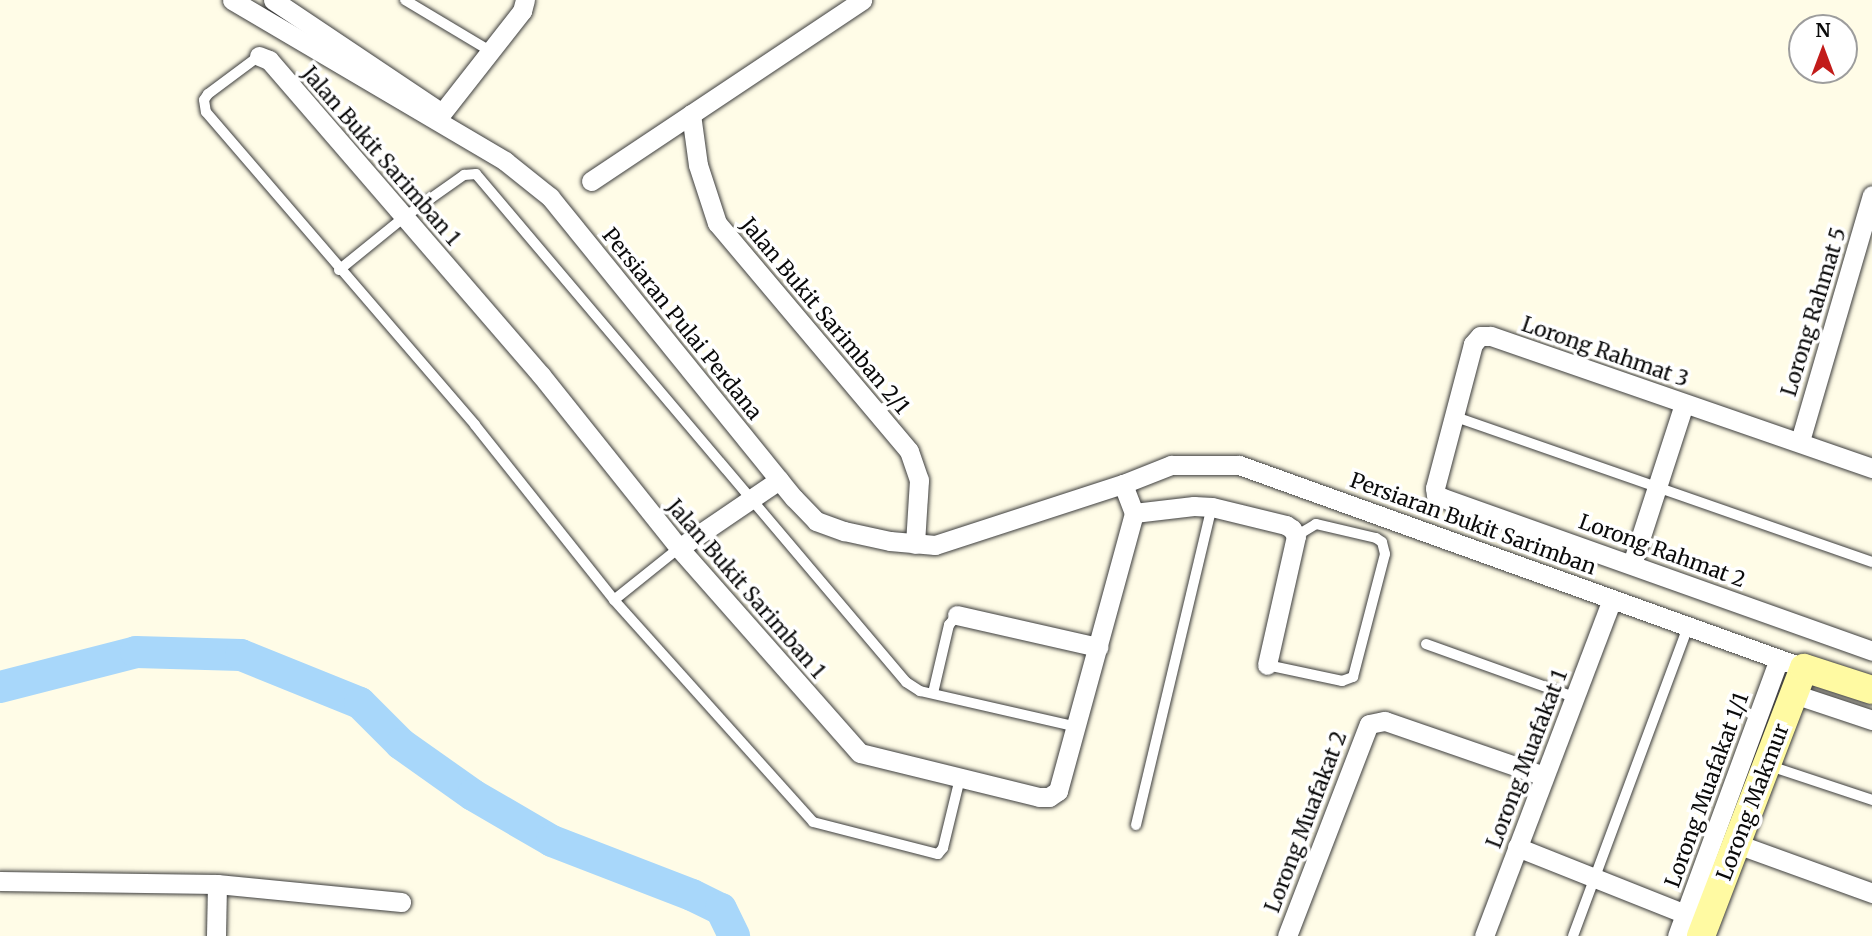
<!DOCTYPE html>
<html>
<head>
<meta charset="utf-8">
<style>
	body { margin:0 }
	#map { position:relative; width:1872px; height:936px; overflow:hidden; background:#fffce7; font-family:Merriweather,serif }
	div>[style] { position:absolute }
	.river>* { height:32px; margin:-16px; padding:0 16px; transform-origin:16px; border-radius:16px; background:#a8d7fa }
	.roads { filter:drop-shadow(0 0 2px #3d3d3d) drop-shadow(0 0 2px #3d3d3d) }
	.lane>* { height:10px; margin:-5px; padding:0 5px; transform-origin:5px; border-radius:5px; background:#fff }
	.street>* { height:19px; margin:-9.5px; padding:0 9.5px; transform-origin:9.5px; border-radius:9.5px; background:#fff }
	.secondary>* { height:28px; margin:-14px; padding:0 14px; transform-origin:14px; border-radius:14px; background:#fffaa2 }
	span { translate:-50% -50%; white-space:nowrap; text-align:center; line-height:1.15; -webkit-text-stroke:7px #fff; paint-order:stroke }
	.street-label { font-size:21px; color:#0a0a0a }
	.north { position:absolute; left:1788px; top:14px; width:70px; height:70px; box-sizing:border-box; background:#fff; border:2px solid #9d9d9d; border-radius:50%; rotate:0deg; font-size:19px; font-weight:700; line-height:28px; text-align:center; color:#0a0a0a }
	.north::after { content:''; display:block; margin:auto; width:24px; height:32px; background:#c21c1a; clip-path:polygon(50% 0,100% 100%,50% 72%,0 100%) }
</style>
</head>
<body>
<div id="map">
	<div class="river">
		<i style="left:0;top:687px;width:140px;rotate:-14.4deg"></i>
		<i style="left:136px;top:652px;width:105px;rotate:1.6deg"></i>
		<i style="left:241px;top:655px;width:128px;rotate:22deg"></i>
		<i style="left:360px;top:703px;width:58px;rotate:45deg"></i>
		<i style="left:401px;top:744px;width:88px;rotate:35.3deg"></i>
		<i style="left:473px;top:795px;width:91px;rotate:30.2deg"></i>
		<i style="left:552px;top:841px;width:150px;rotate:21.1deg"></i>
		<i style="left:692px;top:895px;width:32px;rotate:26deg"></i>
		<i style="left:721px;top:909px;width:30px;rotate:64deg"></i>
	</div>
	<div class="roads">
		<div class="lane">
			<i style="left:405px;top:0;width:101px;rotate:30.9deg"></i>
			<i style="left:259px;top:56px;width:64px;rotate:143.3deg"></i>
			<i style="left:208px;top:94px;width:7px;rotate:124deg"></i>
			<i style="left:204px;top:100px;width:12px;rotate:81deg"></i>
			<i style="left:206px;top:112px;width:413px;rotate:49.3deg"></i>
			<i style="left:475px;top:425px;width:223px;rotate:51.5deg"></i>
			<i style="left:614px;top:600px;width:298px;rotate:48.1deg"></i>
			<i style="left:813px;top:822px;width:129px;rotate:14.4deg"></i>
			<i style="left:938px;top:854px;width:8px;rotate:-50deg"></i>
			<i style="left:943px;top:848px;width:72px;rotate:-76.3deg"></i>
			<i style="left:339px;top:270px;width:82px;rotate:-39.1deg"></i>
			<i style="left:403px;top:218px;width:75px;rotate:-35.2deg"></i>
			<i style="left:464px;top:175px;width:12px;rotate:-5deg"></i>
			<i style="left:476px;top:174px;width:666px;rotate:49.75deg"></i>
			<i style="left:906px;top:682px;width:17px;rotate:33deg"></i>
			<i style="left:920px;top:691px;width:161px;rotate:12.9deg"></i>
			<i style="left:1453px;top:416px;width:444px;rotate:19.2deg"></i>
			<i style="left:614px;top:600px;width:83px;rotate:-38.7deg"></i>
			<i style="left:1426px;top:644px;width:157px;rotate:19.7deg"></i>
			<i style="left:1267px;top:665px;width:77px;rotate:12deg"></i>
			<i style="left:1342px;top:681px;width:12px;rotate:-20deg"></i>
			<i style="left:1353px;top:677px;width:127px;rotate:-75.4deg"></i>
			<i style="left:1385px;top:554px;width:12px;rotate:-104deg"></i>
			<i style="left:1382px;top:542px;width:7px;rotate:-146deg"></i>
			<i style="left:1376px;top:538px;width:62px;rotate:-166.9deg"></i>
			<i style="left:1316px;top:524px;width:23px;rotate:149deg"></i>
			<i style="left:933px;top:693px;width:70px;rotate:-76.8deg"></i>
			<i style="left:949px;top:625px;width:13px;rotate:-51deg"></i>
			<i style="left:1770px;top:766px;width:108px;rotate:18.4deg"></i>
			<i style="left:1136px;top:825px;width:327px;rotate:-76.6deg"></i>
			<i style="left:1573px;top:936px;width:331px;rotate:-69.6deg"></i>
		</div>
		<div class="street">
			<i style="left:232px;top:0;width:317px;rotate:30.5deg"></i>
			<i style="left:505px;top:161px;width:58px;rotate:38.7deg"></i>
			<i style="left:550px;top:197px;width:387px;rotate:51deg"></i>
			<i style="left:794px;top:498px;width:32px;rotate:46deg"></i>
			<i style="left:816px;top:521px;width:30px;rotate:20deg"></i>
			<i style="left:844px;top:531px;width:47px;rotate:12.3deg"></i>
			<i style="left:890px;top:541px;width:45px;rotate:5.1deg"></i>
			<i style="left:935px;top:545px;width:198px;rotate:-18deg"></i>
			<i style="left:1123px;top:484px;width:52px;rotate:-21.6deg"></i>
			<i style="left:1171px;top:465px;width:68px"></i>
			<i style="left:1239px;top:465px;width:600px;rotate:19.76deg"></i>
			<i style="left:273px;top:0;width:203px;rotate:33.8deg"></i>
			<i style="left:442px;top:113px;width:130px;rotate:-51.9deg"></i>
			<i style="left:522px;top:11px;width:11px;rotate:-75deg"></i>
			<i style="left:259px;top:56px;width:11px;rotate:22deg"></i>
			<i style="left:269px;top:60px;width:416px;rotate:49.2deg"></i>
			<i style="left:541px;top:375px;width:221px;rotate:51.4deg"></i>
			<i style="left:679px;top:548px;width:273px;rotate:48.6deg"></i>
			<i style="left:860px;top:753px;width:184px;rotate:13.8deg"></i>
			<i style="left:1039px;top:797px;width:10px"></i>
			<i style="left:1049px;top:797px;width:11px;rotate:-34deg"></i>
			<i style="left:1058px;top:791px;width:288px;rotate:-74.7deg"></i>
			<i style="left:1134px;top:513px;width:31px;rotate:-111deg"></i>
			<i style="left:691px;top:114px;width:51px;rotate:82.2deg"></i>
			<i style="left:698px;top:165px;width:61px;rotate:71.9deg"></i>
			<i style="left:717px;top:223px;width:298px;rotate:49.9deg"></i>
			<i style="left:909px;top:451px;width:31px;rotate:71deg"></i>
			<i style="left:919px;top:480px;width:64px;rotate:93.6deg"></i>
			<i style="left:591px;top:181px;width:326px;rotate:-33.7deg"></i>
			<i style="left:1800px;top:441px;width:256px;rotate:-73.7deg"></i>
			<i style="left:1872px;top:468px;width:404px;rotate:-160.9deg"></i>
			<i style="left:1490px;top:336px;width:10px;rotate:180deg"></i>
			<i style="left:1480px;top:336px;width:11px;rotate:131deg"></i>
			<i style="left:1473px;top:344px;width:149px;rotate:104.8deg"></i>
			<i style="left:1435px;top:488px;width:7px;rotate:82deg"></i>
			<i style="left:1436px;top:495px;width:8px;rotate:23deg"></i>
			<i style="left:1443px;top:498px;width:455px;rotate:19.6deg"></i>
			<i style="left:1134px;top:513px;width:60px;rotate:-6.7deg"></i>
			<i style="left:1194px;top:506px;width:18px;rotate:3deg"></i>
			<i style="left:1212px;top:507px;width:76px;rotate:13.7deg"></i>
			<i style="left:1286px;top:525px;width:7px;rotate:34deg"></i>
			<i style="left:1292px;top:529px;width:8px;rotate:60deg"></i>
			<i style="left:1296px;top:536px;width:132px;rotate:102.7deg"></i>
			<i style="left:679px;top:548px;width:121px;rotate:-34.2deg"></i>
			<i style="left:1632px;top:564px;width:168px;rotate:-72deg"></i>
			<i style="left:957px;top:615px;width:145px;rotate:12.8deg"></i>
			<i style="left:1794px;top:694px;width:82px;rotate:18.4deg"></i>
			<i style="left:1737px;top:844px;width:144px;rotate:19.9deg"></i>
			<i style="left:1517px;top:847px;width:192px;rotate:21.7deg"></i>
			<i style="left:0;top:881px;width:217px;rotate:0.8deg"></i>
			<i style="left:217px;top:884px;width:185px;rotate:5.6deg"></i>
			<i style="left:216px;top:936px;width:52px;rotate:-88.9deg"></i>
			<i style="left:1287px;top:936px;width:227px;rotate:-68.9deg"></i>
			<i style="left:1369px;top:724px;width:16px;rotate:-11deg"></i>
			<i style="left:1385px;top:721px;width:168px;rotate:19.1deg"></i>
			<i style="left:1484px;top:936px;width:360px;rotate:-69.2deg"></i>
			<i style="left:1677px;top:936px;width:295px;rotate:-69.8deg"></i>
		</div>
		<div class="secondary">
			<i style="left:1701px;top:936px;width:287px;rotate:-69deg"></i>
			<i style="left:1804px;top:668px;width:71px;rotate:17.9deg"></i>
		</div>
	</div>
	<div class="street-label">
		<span style="left:381px;top:156px;rotate:49deg">Jalan Bukit Sarimban 1</span>
		<span style="left:1814px;top:312px;rotate:-73deg">Lorong Rahmat 5</span>
		<span style="left:825px;top:316px;rotate:50deg">Jalan Bukit Sarimban 2/1</span>
		<span style="left:682px;top:324px;rotate:51deg">Persiaran Pulai Perdana</span>
		<span style="left:1605px;top:352px;rotate:19deg">Lorong Rahmat 3</span>
		<span style="left:1473px;top:524px;rotate:20deg">Persiaran Bukit Sarimban</span>
		<span style="left:1662px;top:551px;rotate:20deg">Lorong Rahmat 2</span>
		<span style="left:746px;top:589px;rotate:49deg">Jalan Bukit Sarimban 1</span>
		<span style="left:1527px;top:759px;rotate:-69deg">Lorong Muafakat 1</span>
		<span style="left:1707px;top:790px;rotate:-70deg">Lorong Muafakat 1/1</span>
		<span style="left:1753px;top:802px;rotate:-69deg">Lorong Makmur</span>
		<span style="left:1306px;top:822px;rotate:-69deg">Lorong Muafakat 2</span>
	</div>
	<div class="north">N</div>
</div>
</body>
</html>
